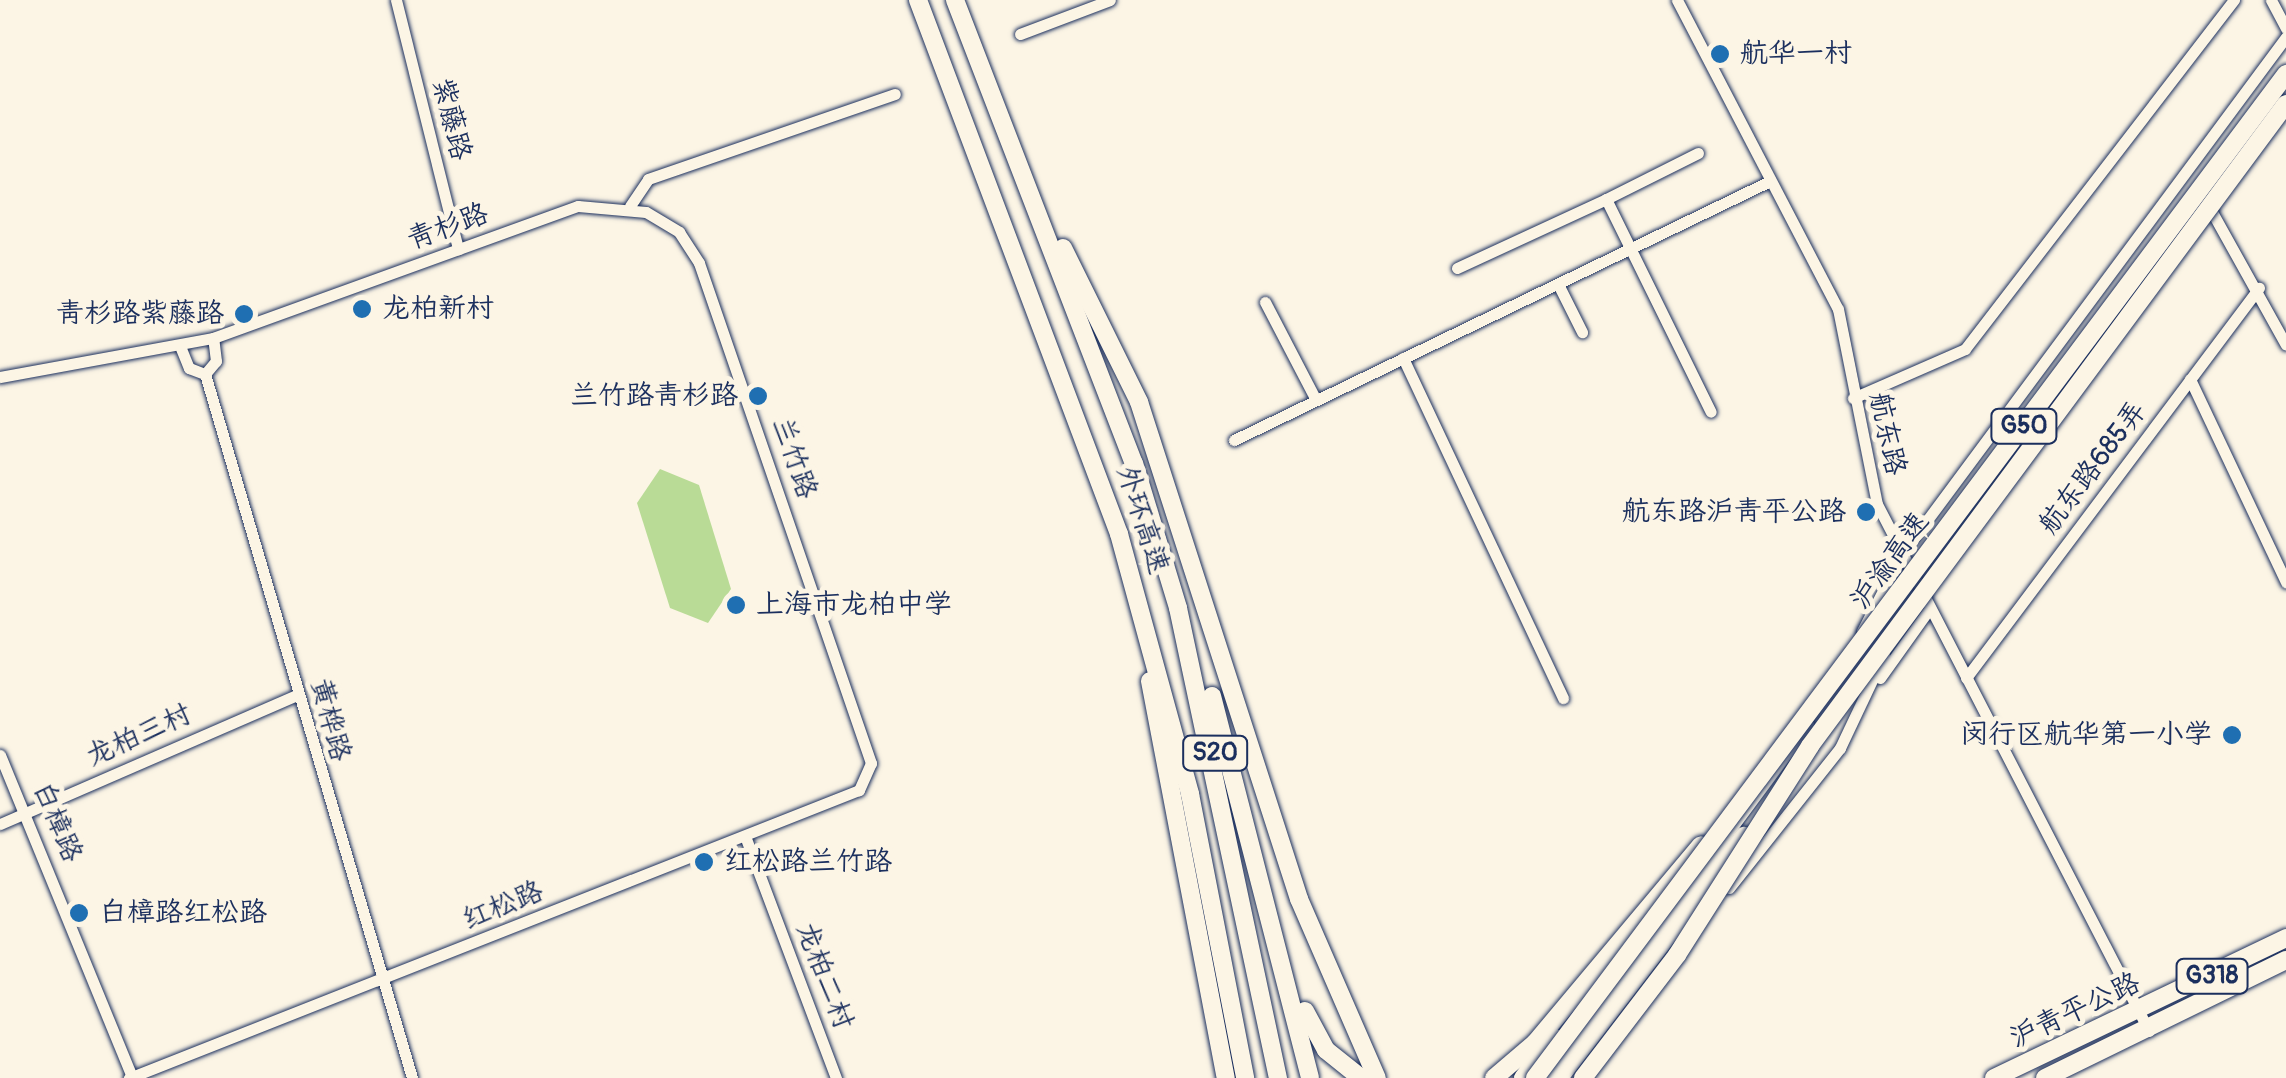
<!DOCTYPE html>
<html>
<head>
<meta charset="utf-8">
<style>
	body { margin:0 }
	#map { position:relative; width:2286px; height:1078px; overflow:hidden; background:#fcf5e5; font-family:Pangolin,"LXGW WenKai TC",sans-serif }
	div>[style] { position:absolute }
	.green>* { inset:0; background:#b9db96 }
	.roads { filter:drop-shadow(0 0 2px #1b2f5e) drop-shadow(0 0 2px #1b2f5e) }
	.minor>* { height:11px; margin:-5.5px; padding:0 5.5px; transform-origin:5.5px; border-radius:5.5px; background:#fcf5e5 }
	.highway>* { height:18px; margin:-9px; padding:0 9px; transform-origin:9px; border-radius:9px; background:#fcf5e5 }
	.bridges { filter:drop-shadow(0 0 2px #1b2f5e) drop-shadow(0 0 2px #1b2f5e) }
	.highway-bridge>* { height:18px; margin:-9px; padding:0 9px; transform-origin:9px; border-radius:9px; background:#fcf5e5 }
	.dots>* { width:28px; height:28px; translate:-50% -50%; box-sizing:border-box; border:5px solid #fcf5e5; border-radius:50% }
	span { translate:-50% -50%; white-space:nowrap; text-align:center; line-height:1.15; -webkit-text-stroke:10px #fcf5e5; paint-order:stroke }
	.shield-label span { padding:2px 8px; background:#fcf5e5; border:2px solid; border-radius:8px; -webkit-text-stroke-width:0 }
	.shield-label { font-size:25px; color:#1b2f5e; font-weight:700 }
	.poi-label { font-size:28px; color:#1b2f5e }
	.left { translate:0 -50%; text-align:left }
	.right { translate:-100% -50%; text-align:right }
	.street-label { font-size:28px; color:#1b2f5e }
</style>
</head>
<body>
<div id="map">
	<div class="green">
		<i style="clip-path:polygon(660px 469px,699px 485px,731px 589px,708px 623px,670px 608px,637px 503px)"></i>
	</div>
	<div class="roads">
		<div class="minor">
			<i style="left:396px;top:0;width:257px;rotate:76deg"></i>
			<i style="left:1677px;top:0;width:348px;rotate:62.5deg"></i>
			<i style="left:1838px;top:309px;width:199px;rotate:78.7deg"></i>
			<i style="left:1877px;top:504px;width:593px;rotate:62.7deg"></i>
			<i style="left:2271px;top:0;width:32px;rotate:62deg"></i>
			<i style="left:1020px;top:34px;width:96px;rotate:-20.7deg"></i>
			<i style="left:1698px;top:153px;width:103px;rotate:153.4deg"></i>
			<i style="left:1606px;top:199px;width:237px;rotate:63.8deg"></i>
			<i style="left:2207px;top:203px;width:162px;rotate:60.9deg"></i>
			<i style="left:630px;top:206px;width:32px;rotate:-56deg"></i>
			<i style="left:648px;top:179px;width:261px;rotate:-19deg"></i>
			<i style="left:1457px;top:268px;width:164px;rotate:-24.8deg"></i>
			<i style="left:2145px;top:279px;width:126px;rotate:-53deg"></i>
			<i style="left:1558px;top:284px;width:54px;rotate:63.4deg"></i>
			<i style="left:1265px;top:302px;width:110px;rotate:62.5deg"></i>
			<i style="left:180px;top:346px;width:24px;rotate:68deg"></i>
			<i style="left:189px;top:368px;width:17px;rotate:21deg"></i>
			<i style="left:205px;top:374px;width:17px;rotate:-50deg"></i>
			<i style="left:216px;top:361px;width:23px;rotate:-97deg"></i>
			<i style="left:1403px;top:358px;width:376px;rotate:64.8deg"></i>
			<i style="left:205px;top:374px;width:734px;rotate:73.61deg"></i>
			<i style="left:0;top:377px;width:217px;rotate:-10.4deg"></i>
			<i style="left:213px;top:338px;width:388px;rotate:-19.9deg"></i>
			<i style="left:578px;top:206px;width:68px;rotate:5deg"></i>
			<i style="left:646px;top:212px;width:39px;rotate:31deg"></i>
			<i style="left:679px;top:232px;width:37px;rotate:57deg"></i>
			<i style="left:699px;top:263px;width:529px;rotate:71.02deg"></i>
			<i style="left:871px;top:763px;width:30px;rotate:114deg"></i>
			<i style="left:859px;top:790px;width:785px;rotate:158.47deg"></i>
			<i style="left:2190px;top:379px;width:225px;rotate:64.7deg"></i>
			<i style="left:1853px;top:398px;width:122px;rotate:-23.6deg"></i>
			<i style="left:1965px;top:349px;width:441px;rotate:-52.4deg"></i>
			<i style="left:1234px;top:440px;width:595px;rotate:-25.79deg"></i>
			<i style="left:1862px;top:631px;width:87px;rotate:-62.5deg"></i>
			<i style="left:1902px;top:554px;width:644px;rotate:-53.4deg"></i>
			<i style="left:1880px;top:678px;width:86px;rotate:-54.5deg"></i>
			<i style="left:1966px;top:678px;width:488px;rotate:-53.1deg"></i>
			<i style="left:0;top:755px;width:348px;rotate:67.7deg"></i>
			<i style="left:0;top:824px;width:324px;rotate:-23.5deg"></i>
			<i style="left:745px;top:836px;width:259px;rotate:69.4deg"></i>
			<i style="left:1729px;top:888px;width:179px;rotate:-51.6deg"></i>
			<i style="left:1840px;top:748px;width:103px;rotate:-64.7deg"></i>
			<i style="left:1546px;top:1078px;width:440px;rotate:-53.4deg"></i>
		</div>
		<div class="highway">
			<i style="left:918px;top:0;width:571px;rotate:69.37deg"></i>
			<i style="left:1119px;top:534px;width:270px;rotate:74.7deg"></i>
			<i style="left:1190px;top:794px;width:289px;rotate:79deg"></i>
			<i style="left:955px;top:0;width:496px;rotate:68.9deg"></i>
			<i style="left:1134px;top:463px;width:152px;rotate:73.1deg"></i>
			<i style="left:1178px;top:608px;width:481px;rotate:78deg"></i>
			<i style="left:1063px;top:248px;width:172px;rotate:63.7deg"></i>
			<i style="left:1139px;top:402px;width:522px;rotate:72.15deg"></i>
			<i style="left:1299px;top:899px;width:195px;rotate:66.5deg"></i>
			<i style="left:1150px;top:681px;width:404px;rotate:79.2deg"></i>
			<i style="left:1212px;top:696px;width:394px;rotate:75.6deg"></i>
			<i style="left:1305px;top:1011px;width:44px;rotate:61.7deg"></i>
			<i style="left:1326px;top:1050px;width:45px;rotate:38.7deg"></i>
			<i style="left:1494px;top:1078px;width:54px;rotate:-40.5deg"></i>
			<i style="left:1535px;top:1043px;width:258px;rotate:-50deg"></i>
			<i style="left:1523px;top:1078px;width:51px;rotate:-52.2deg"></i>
			<i style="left:1559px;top:1078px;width:305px;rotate:-52.6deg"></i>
			<i style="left:1994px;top:1078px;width:324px;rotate:-25.6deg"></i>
			<i style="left:2045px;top:1078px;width:268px;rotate:-26.1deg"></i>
		</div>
	</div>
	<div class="bridges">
		<div class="highway-bridge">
			<i style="left:1535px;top:1078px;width:1254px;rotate:-53.2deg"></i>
			<i style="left:1583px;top:1078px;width:155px;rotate:-52.6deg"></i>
			<i style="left:1677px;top:955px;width:248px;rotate:-57.5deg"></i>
			<i style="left:1810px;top:746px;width:799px;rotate:-53.45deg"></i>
		</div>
	</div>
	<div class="dots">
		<i style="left:1720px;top:54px;background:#1f6fb2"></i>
		<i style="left:362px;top:309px;background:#1f6fb2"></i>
		<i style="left:244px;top:314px;background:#1f6fb2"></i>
		<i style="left:758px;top:396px;background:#1f6fb2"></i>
		<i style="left:1866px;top:512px;background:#1f6fb2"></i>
		<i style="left:736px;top:605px;background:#1f6fb2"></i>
		<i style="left:2232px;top:735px;background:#1f6fb2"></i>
		<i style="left:704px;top:862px;background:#1f6fb2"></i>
		<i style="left:79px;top:913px;background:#1f6fb2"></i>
	</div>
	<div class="shield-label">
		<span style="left:2024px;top:426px">G50</span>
		<span style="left:1215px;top:753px">S20</span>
		<span style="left:2212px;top:976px">G318</span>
	</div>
	<div class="poi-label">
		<span class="left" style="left:1740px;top:54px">航华一村</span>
		<span class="left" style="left:382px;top:309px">龙柏新村</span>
		<span class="right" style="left:224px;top:314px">青杉路紫藤路</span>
		<span class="right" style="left:738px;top:396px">兰竹路青杉路</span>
		<span class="right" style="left:1846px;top:512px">航东路沪青平公路</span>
		<span class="left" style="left:756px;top:605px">上海市龙柏中学</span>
		<span class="right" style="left:2212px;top:735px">闵行区航华第一小学</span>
		<span class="left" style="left:724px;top:862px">红松路兰竹路</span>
		<span class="left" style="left:99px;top:913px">白樟路红松路</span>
	</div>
	<div class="street-label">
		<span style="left:451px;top:119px;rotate:76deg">紫藤路</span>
		<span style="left:448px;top:227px;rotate:-20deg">青杉路</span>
		<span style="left:1887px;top:434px;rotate:78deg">航东路</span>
		<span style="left:794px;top:458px;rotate:71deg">兰竹路</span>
		<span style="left:2093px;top:468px;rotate:-53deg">航东路685弄</span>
		<span style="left:1142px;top:520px;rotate:72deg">外环高速</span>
		<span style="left:1890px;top:561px;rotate:-54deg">沪渝高速</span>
		<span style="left:330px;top:720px;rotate:75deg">黄桦路</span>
		<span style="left:139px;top:736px;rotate:-24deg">龙柏三村</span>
		<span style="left:57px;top:822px;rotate:67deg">白樟路</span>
		<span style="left:503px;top:906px;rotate:-22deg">红松路</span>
		<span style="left:824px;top:976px;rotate:69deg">龙柏二村</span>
		<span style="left:2075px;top:1011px;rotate:-25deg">沪青平公路</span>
	</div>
</div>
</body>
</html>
